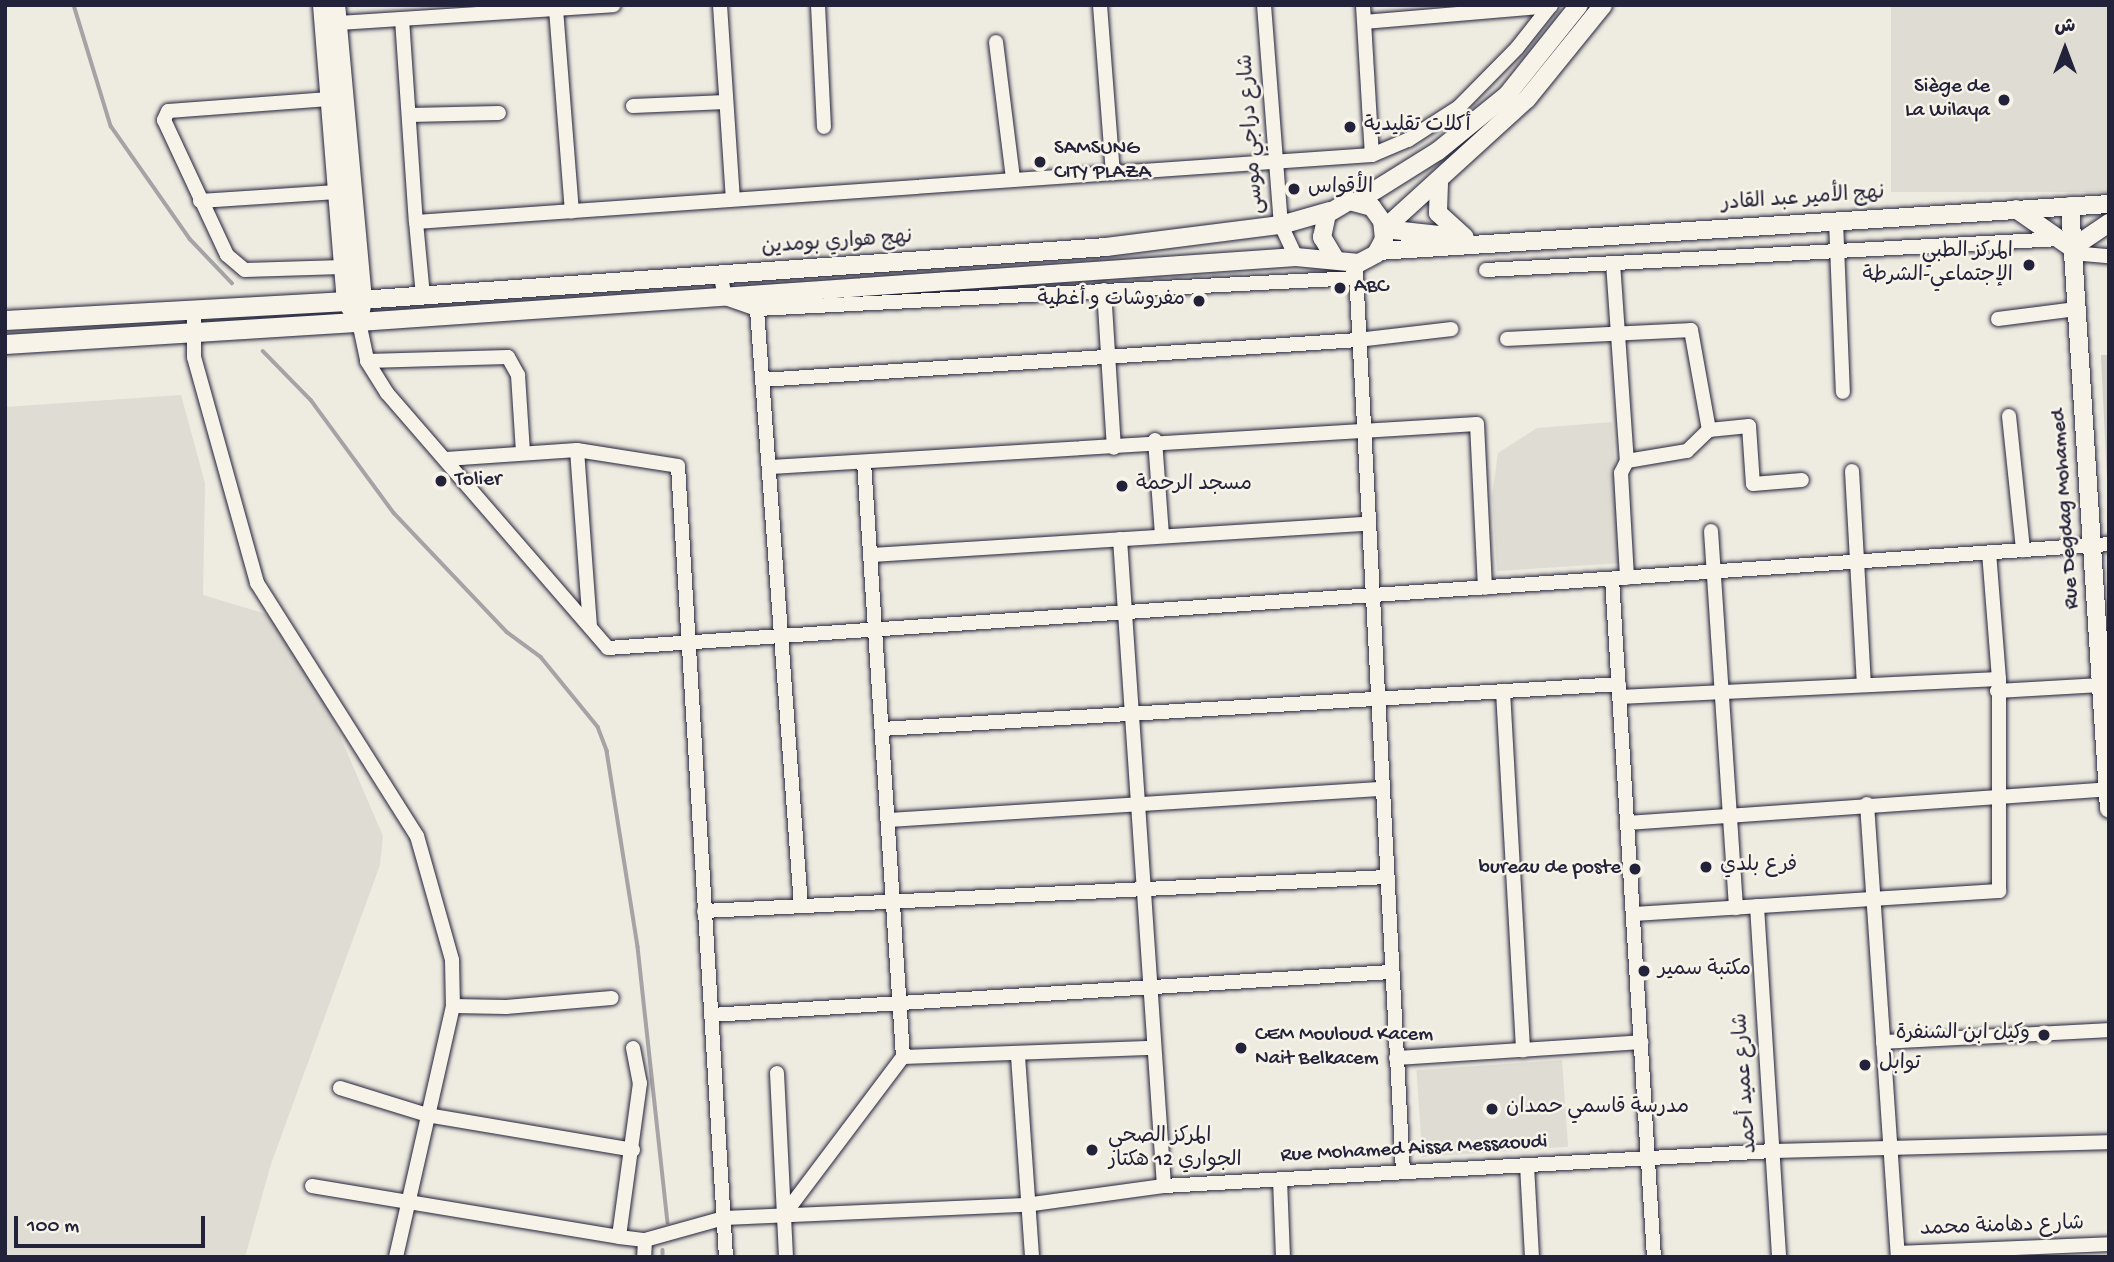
<!DOCTYPE html>
<html>
<head>
<meta charset="utf-8">
<style>
	body { margin:0 }
	#map { position:relative; width:2114px; height:1262px; overflow:hidden; background:#eeebe1; font-family:"Gochi Hand","Playpen Sans Arabic",sans-serif }
	div>[style] { position:absolute }
	.built>* { inset:0; background:#dfdcd4; transform-origin:0 0 }
	.green>* { inset:0; background:#d1cdc9 }
	.stream>* { height:3.5px; margin:-1.75px; padding:0 1.75px; transform-origin:1.75px; border-radius:1.75px; background:#a6a3a6 }
	.roads { filter:drop-shadow(0 0 2px #22223b) drop-shadow(0 0 2px #22223b) }
	.minor>* { height:14px; margin:-7px; padding:0 7px; transform-origin:7px; border-radius:7px; background:#f7f3e8 }
	.major>* { height:18px; margin:-9px; padding:0 9px; transform-origin:9px; border-radius:9px; background:#f7f3e8 }
	.highway>* { height:19px; margin:-9.5px; padding:0 9.5px; transform-origin:9.5px; border-radius:9.5px; background:#f7f3e8 }
	.dots>* { width:19px; height:19px; translate:-50% -50%; box-sizing:border-box; border:4px solid #f7f3e8; border-radius:50% }
	span { translate:-50% -50%; white-space:nowrap; text-align:center; line-height:1.15; -webkit-text-stroke:5px #f7f3e8; paint-order:stroke }
	.poi-label { font-size:21px; color:#22223b }
	.right { translate:-100% -50%; text-align:right }
	.left { translate:0 -50%; text-align:left }
	.street-label { font-size:21px; color:#22223b }
	.frame { position:absolute; inset:0; border:7px solid #22223b; pointer-events:none }
	.north { position:absolute; left:2030px; top:14px; width:70px; height:70px; -webkit-text-stroke:5px #f7f3e8; paint-order:stroke; rotate:0deg; font-size:19px; font-weight:700; line-height:28px; text-align:center; color:#22223b }
	.north::after { content:''; display:block; margin:auto; width:24px; height:32px; background:#22223b; clip-path:polygon(50% 0,100% 100%,50% 72%,0 100%) }
	.scale { position:absolute; left:14px; top:1216px; width:191px; height:32px; box-sizing:border-box; border:4px solid #22223b; border-top:0; padding-left:9px; font-size:21px; line-height:24px; white-space:nowrap; color:#22223b; -webkit-text-stroke:5px #f7f3e8; paint-order:stroke }
</style>
</head>
<body>
<div id="map">
	<div class="built">
		<i style="left:1891px;top:5px;width:217px;height:187px"></i>
		<i style="clip-path:polygon(181px 395px,205px 483px,203px 595px,263px 613px,282px 626px,327px 706px,383px 836px,380px 865px,271px 1164px,245px 1257px,5px 1257px,5px 407px)"></i>
		<i style="clip-path:polygon(1612px 422px,1622px 563px,1497px 571px,1492px 496px,1498px 453px,1537px 428px)"></i>
		<i style="left:1562px;top:1060px;width:87px;height:146px;rotate:86deg"></i>
	</div>
	<div class="green">
		<i style="clip-path:polygon(2101px 355px,2109px 355px,2109px 480px,2107px 480px)"></i>
	</div>
	<div class="stream">
		<i style="left:74px;top:5px;width:127px;rotate:73deg"></i>
		<i style="left:111px;top:126px;width:138px;rotate:55deg"></i>
		<i style="left:190px;top:239px;width:61px;rotate:46.3deg"></i>
		<i style="left:263px;top:351px;width:69px;rotate:45.6deg"></i>
		<i style="left:311px;top:400px;width:140px;rotate:53.7deg"></i>
		<i style="left:394px;top:513px;width:164px;rotate:46.5deg"></i>
		<i style="left:507px;top:632px;width:42px;rotate:36.3deg"></i>
		<i style="left:541px;top:657px;width:90px;rotate:50.8deg"></i>
		<i style="left:598px;top:727px;width:26px;rotate:69deg"></i>
		<i style="left:607px;top:751px;width:198px;rotate:81deg"></i>
		<i style="left:638px;top:947px;width:277px;rotate:83.8deg"></i>
		<i style="left:663px;top:1250px;width:7px;rotate:90deg"></i>
	</div>
	<div class="roads">
		<div class="minor">
			<i style="left:720px;top:5px;width:194px;rotate:86.2deg"></i>
			<i style="left:818px;top:5px;width:122px;rotate:87.2deg"></i>
			<i style="left:1100px;top:5px;width:169px;rotate:85.6deg"></i>
			<i style="left:1264px;top:5px;width:221px;rotate:85.6deg"></i>
			<i style="left:1281px;top:225px;width:35px;rotate:65deg"></i>
			<i style="left:1363px;top:5px;width:150px;rotate:86.6deg"></i>
			<i style="left:556px;top:9px;width:203px;rotate:85.5deg"></i>
			<i style="left:402px;top:19px;width:203px;rotate:86.1deg"></i>
			<i style="left:1365px;top:22px;width:186px;rotate:-4.9deg"></i>
			<i style="left:338px;top:23px;width:276px;rotate:-3.7deg"></i>
			<i style="left:996px;top:42px;width:138px;rotate:82.9deg"></i>
			<i style="left:329px;top:99px;width:161px;rotate:175.7deg"></i>
			<i style="left:168px;top:111px;width:10px;rotate:114deg"></i>
			<i style="left:164px;top:120px;width:149px;rotate:65deg"></i>
			<i style="left:227px;top:255px;width:23px;rotate:40deg"></i>
			<i style="left:245px;top:270px;width:98px;rotate:-1.8deg"></i>
			<i style="left:633px;top:106px;width:93px;rotate:-2.5deg"></i>
			<i style="left:409px;top:115px;width:90px;rotate:-1.3deg"></i>
			<i style="left:200px;top:201px;width:137px;rotate:-3.8deg"></i>
			<i style="left:1836px;top:221px;width:171px;rotate:87.7deg"></i>
			<i style="left:2072px;top:253px;width:37px;rotate:5deg"></i>
			<i style="left:1613px;top:263px;width:198px;rotate:86deg"></i>
			<i style="left:1627px;top:461px;width:13px;rotate:117deg"></i>
			<i style="left:1621px;top:473px;width:105px;rotate:86.7deg"></i>
			<i style="left:1486px;top:270px;width:575px;rotate:-3.09deg"></i>
			<i style="left:1356px;top:272px;width:901px;rotate:87.01deg"></i>
			<i style="left:721px;top:276px;width:22px;rotate:80deg"></i>
			<i style="left:725px;top:298px;width:34px;rotate:19deg"></i>
			<i style="left:1104px;top:290px;width:158px;rotate:86.4deg"></i>
			<i style="left:423px;top:296px;width:74px;rotate:-95.4deg"></i>
			<i style="left:416px;top:222px;width:958px;rotate:-4.01deg"></i>
			<i style="left:1372px;top:155px;width:39px;rotate:-23deg"></i>
			<i style="left:1408px;top:140px;width:61px;rotate:-32.9deg"></i>
			<i style="left:1459px;top:107px;width:83px;rotate:-45.5deg"></i>
			<i style="left:1517px;top:48px;width:55px;rotate:-51.7deg"></i>
			<i style="left:194px;top:309px;width:48px;rotate:90deg"></i>
			<i style="left:194px;top:357px;width:235px;rotate:74.4deg"></i>
			<i style="left:257px;top:583px;width:299px;rotate:57.7deg"></i>
			<i style="left:417px;top:836px;width:129px;rotate:74.2deg"></i>
			<i style="left:452px;top:960px;width:46px;rotate:88.8deg"></i>
			<i style="left:453px;top:1006px;width:257px;rotate:102.8deg"></i>
			<i style="left:1998px;top:319px;width:79px;rotate:-7.3deg"></i>
			<i style="left:359px;top:322px;width:40px;rotate:78deg"></i>
			<i style="left:367px;top:361px;width:38px;rotate:58deg"></i>
			<i style="left:387px;top:393px;width:337px;rotate:49.1deg"></i>
			<i style="left:608px;top:648px;width:1505px;rotate:-3.96deg"></i>
			<i style="left:1507px;top:339px;width:184px;rotate:-2.8deg"></i>
			<i style="left:1691px;top:330px;width:102px;rotate:79.8deg"></i>
			<i style="left:367px;top:361px;width:141px;rotate:-1.6deg"></i>
			<i style="left:508px;top:357px;width:21px;rotate:61deg"></i>
			<i style="left:518px;top:375px;width:77px;rotate:86.3deg"></i>
			<i style="left:762px;top:380px;width:597px;rotate:-3.84deg"></i>
			<i style="left:1358px;top:340px;width:94px;rotate:-6.7deg"></i>
			<i style="left:2009px;top:416px;width:135px;rotate:84deg"></i>
			<i style="left:1155px;top:440px;width:96px;rotate:85.8deg"></i>
			<i style="left:577px;top:450px;width:177px;rotate:85.8deg"></i>
			<i style="left:446px;top:459px;width:131px;rotate:-3.9deg"></i>
			<i style="left:577px;top:450px;width:102px;rotate:9deg"></i>
			<i style="left:678px;top:466px;width:792px;rotate:86.53deg"></i>
			<i style="left:1627px;top:461px;width:61px;rotate:-9.5deg"></i>
			<i style="left:1687px;top:451px;width:30px;rotate:-44deg"></i>
			<i style="left:1709px;top:430px;width:40px;rotate:-5.7deg"></i>
			<i style="left:1749px;top:426px;width:58px;rotate:86.1deg"></i>
			<i style="left:1753px;top:484px;width:49px;rotate:-4.7deg"></i>
			<i style="left:771px;top:467px;width:707px;rotate:-3.49deg"></i>
			<i style="left:1477px;top:424px;width:164px;rotate:87.2deg"></i>
			<i style="left:1852px;top:471px;width:214px;rotate:86.8deg"></i>
			<i style="left:1711px;top:531px;width:378px;rotate:86.2deg"></i>
			<i style="left:1120px;top:539px;width:648px;rotate:86.11deg"></i>
			<i style="left:871px;top:555px;width:497px;rotate:-3.6deg"></i>
			<i style="left:1612px;top:579px;width:679px;rotate:86.46deg"></i>
			<i style="left:1503px;top:691px;width:360px;rotate:86.8deg"></i>
			<i style="left:1997px;top:691px;width:104px;rotate:-3.3deg"></i>
			<i style="left:1619px;top:697px;width:380px;rotate:-2.7deg"></i>
			<i style="left:882px;top:729px;width:738px;rotate:-3.49deg"></i>
			<i style="left:1867px;top:804px;width:454px;rotate:86.1deg"></i>
			<i style="left:888px;top:820px;width:493px;rotate:-3.6deg"></i>
			<i style="left:1627px;top:823px;width:483px;rotate:-4deg"></i>
			<i style="left:801px;top:906px;width:599px;rotate:-94.22deg"></i>
			<i style="left:757px;top:309px;width:600px;rotate:-2.96deg"></i>
			<i style="left:1757px;top:906px;width:352px;rotate:86.4deg"></i>
			<i style="left:704px;top:911px;width:683px;rotate:-2.85deg"></i>
			<i style="left:1633px;top:914px;width:367px;rotate:-3.6deg"></i>
			<i style="left:1999px;top:891px;width:212px;rotate:-90deg"></i>
			<i style="left:1999px;top:679px;width:127px;rotate:-94.5deg"></i>
			<i style="left:453px;top:1006px;width:53px;rotate:1.1deg"></i>
			<i style="left:506px;top:1007px;width:106px;rotate:-4.9deg"></i>
			<i style="left:711px;top:1015px;width:681px;rotate:-3.62deg"></i>
			<i style="left:1883px;top:1042px;width:226px;rotate:-3deg"></i>
			<i style="left:633px;top:1048px;width:36px;rotate:79deg"></i>
			<i style="left:640px;top:1083px;width:155px;rotate:97.8deg"></i>
			<i style="left:619px;top:1237px;width:26px;rotate:7deg"></i>
			<i style="left:645px;top:1240px;width:17px;rotate:93deg"></i>
			<i style="left:1018px;top:1056px;width:201px;rotate:86deg"></i>
			<i style="left:903px;top:1057px;width:251px;rotate:-2.1deg"></i>
			<i style="left:1396px;top:1058px;width:246px;rotate:-3.7deg"></i>
			<i style="left:777px;top:1073px;width:184px;rotate:87.2deg"></i>
			<i style="left:340px;top:1088px;width:91px;rotate:17.2deg"></i>
			<i style="left:427px;top:1115px;width:209px;rotate:9.6deg"></i>
			<i style="left:1527px;top:1165px;width:92px;rotate:86.9deg"></i>
			<i style="left:1280px;top:1179px;width:78px;rotate:87.8deg"></i>
			<i style="left:312px;top:1186px;width:311px;rotate:9.4deg"></i>
			<i style="left:783px;top:1216px;width:199px;rotate:-53deg"></i>
			<i style="left:903px;top:1057px;width:596px;rotate:-93.75deg"></i>
			<i style="left:645px;top:1240px;width:82px;rotate:-15.6deg"></i>
			<i style="left:724px;top:1218px;width:301px;rotate:-2.5deg"></i>
			<i style="left:1025px;top:1205px;width:140px;rotate:-7.8deg"></i>
			<i style="left:1164px;top:1186px;width:609px;rotate:-3.29deg"></i>
			<i style="left:1772px;top:1151px;width:337px;rotate:-1.5deg"></i>
			<i style="left:1898px;top:1253px;width:211px;rotate:-2.4deg"></i>
		</div>
		<div class="major">
			<i style="left:322px;top:5px;width:297px;rotate:85.4deg"></i>
			<i style="left:346px;top:301px;width:25px;rotate:58deg"></i>
			<i style="left:359px;top:322px;width:22px;rotate:-80deg"></i>
			<i style="left:363px;top:300px;width:296px;rotate:-95.2deg"></i>
			<i style="left:1439px;top:183px;width:30px;rotate:92deg"></i>
			<i style="left:1438px;top:213px;width:36px;rotate:42deg"></i>
			<i style="left:1358px;top:201px;width:94px;rotate:-32deg"></i>
			<i style="left:1438px;top:151px;width:89px;rotate:-39.1deg"></i>
			<i style="left:1507px;top:95px;width:115px;rotate:-51.3deg"></i>
			<i style="left:2070px;top:206px;width:604px;rotate:86.3deg"></i>
			<i style="left:2016px;top:209px;width:68px;rotate:34.9deg"></i>
			<i style="left:2072px;top:248px;width:45px;rotate:-34deg"></i>
			<i style="left:1384px;top:229px;width:193px;rotate:-42.3deg"></i>
			<i style="left:1527px;top:99px;width:121px;rotate:-51deg"></i>
			<i style="left:1384px;top:229px;width:74px;rotate:6.2deg"></i>
			<i style="left:1378px;top:251px;width:733px;rotate:-3.68deg"></i>
			<i style="left:346px;top:301px;width:762px;rotate:-4.06deg"></i>
			<i style="left:1106px;top:247px;width:176px;rotate:-7.2deg"></i>
			<i style="left:1281px;top:225px;width:51px;rotate:-15.9deg"></i>
			<i style="left:359px;top:322px;width:939px;rotate:-3.97deg"></i>
			<i style="left:1296px;top:257px;width:63px;rotate:5.4deg"></i>
			<i style="left:1359px;top:263px;width:19px;rotate:-28deg"></i>
			<i style="left:1376px;top:254px;width:17px;rotate:-62deg"></i>
			<i style="left:1384px;top:239px;width:18px;rotate:-96deg"></i>
			<i style="left:1382px;top:221px;width:17px;rotate:-126deg"></i>
			<i style="left:1372px;top:207px;width:24px;rotate:-165deg"></i>
			<i style="left:1349px;top:201px;width:26px;rotate:149deg"></i>
			<i style="left:1327px;top:214px;width:24px;rotate:102deg"></i>
			<i style="left:1322px;top:237px;width:23px;rotate:59deg"></i>
		</div>
		<div class="highway">
			<i style="left:5px;top:320px;width:342px;rotate:-3.2deg"></i>
			<i style="left:5px;top:344px;width:355px;rotate:-3.6deg"></i>
		</div>
	</div>
	<div class="dots">
		<i style="left:2004px;top:100px;background:#22223b"></i>
		<i style="left:1350px;top:127px;background:#22223b"></i>
		<i style="left:1040px;top:162px;background:#22223b"></i>
		<i style="left:1294px;top:189px;background:#22223b"></i>
		<i style="left:2029px;top:265px;background:#22223b"></i>
		<i style="left:1340px;top:288px;background:#22223b"></i>
		<i style="left:1199px;top:301px;background:#22223b"></i>
		<i style="left:441px;top:481px;background:#22223b"></i>
		<i style="left:1122px;top:486px;background:#22223b"></i>
		<i style="left:1706px;top:867px;background:#22223b"></i>
		<i style="left:1635px;top:869px;background:#22223b"></i>
		<i style="left:1644px;top:971px;background:#22223b"></i>
		<i style="left:2044px;top:1035px;background:#22223b"></i>
		<i style="left:1241px;top:1048px;background:#22223b"></i>
		<i style="left:1865px;top:1065px;background:#22223b"></i>
		<i style="left:1492px;top:1109px;background:#22223b"></i>
		<i style="left:1092px;top:1150px;background:#22223b"></i>
	</div>
	<div class="poi-label">
		<span class="right" style="left:1990px;top:100px">Siège de<br>La Wilaya</span>
		<span class="left" style="left:1364px;top:127px">أكلات تقليدية</span>
		<span class="left" style="left:1054px;top:162px">SAMSUNG<br>CITY PLAZA</span>
		<span class="left" style="left:1308px;top:189px">الأقواس</span>
		<span class="right" style="left:2013px;top:265px">المركز الطبي<br>الإجتماعي-الشرطة</span>
		<span class="left" style="left:1354px;top:288px">ABC</span>
		<span class="right" style="left:1185px;top:301px">مفروشات و أغطية</span>
		<span class="left" style="left:455px;top:481px">Tolier</span>
		<span class="left" style="left:1136px;top:486px">مسجد الرحمة</span>
		<span class="left" style="left:1720px;top:867px">فرع بلدي</span>
		<span class="right" style="left:1621px;top:869px">bureau de poste</span>
		<span class="left" style="left:1658px;top:971px">مكتبة سمير</span>
		<span class="right" style="left:2030px;top:1035px">وكيل ابن الشنفرة</span>
		<span class="left" style="left:1255px;top:1048px">CEM Mouloud Kacem<br>Nait Belkacem</span>
		<span class="left" style="left:1879px;top:1065px">توابل</span>
		<span class="left" style="left:1506px;top:1109px">مدرسة قاسمي حمدان</span>
		<span class="left" style="left:1108px;top:1150px">المركز الصحي<br>الجواري 12 هكتار</span>
	</div>
	<div class="street-label">
		<span style="left:1253px;top:134px;rotate:-94deg">شارع دراجي موسى</span>
		<span style="left:1803px;top:200px;rotate:-4deg">نهج الأمير عبد القادر</span>
		<span style="left:837px;top:244px;rotate:-4deg">نهج هواري بومدين</span>
		<span style="left:2067px;top:509px;rotate:-94deg">Rue Degdag Mohamed</span>
		<span style="left:1747px;top:1083px;rotate:-94deg">شارع عميد أحمد</span>
		<span style="left:1414px;top:1150px;rotate:-3deg">Rue Mohamed Aissa Messaoudi</span>
		<span style="left:2002px;top:1228px;rotate:-2deg">شارع دهامنة محمد</span>
	</div>
	<div class="frame"></div>
	<div class="north">ش</div>
	<div class="scale">100 m</div>
</div>
</body>
</html>
